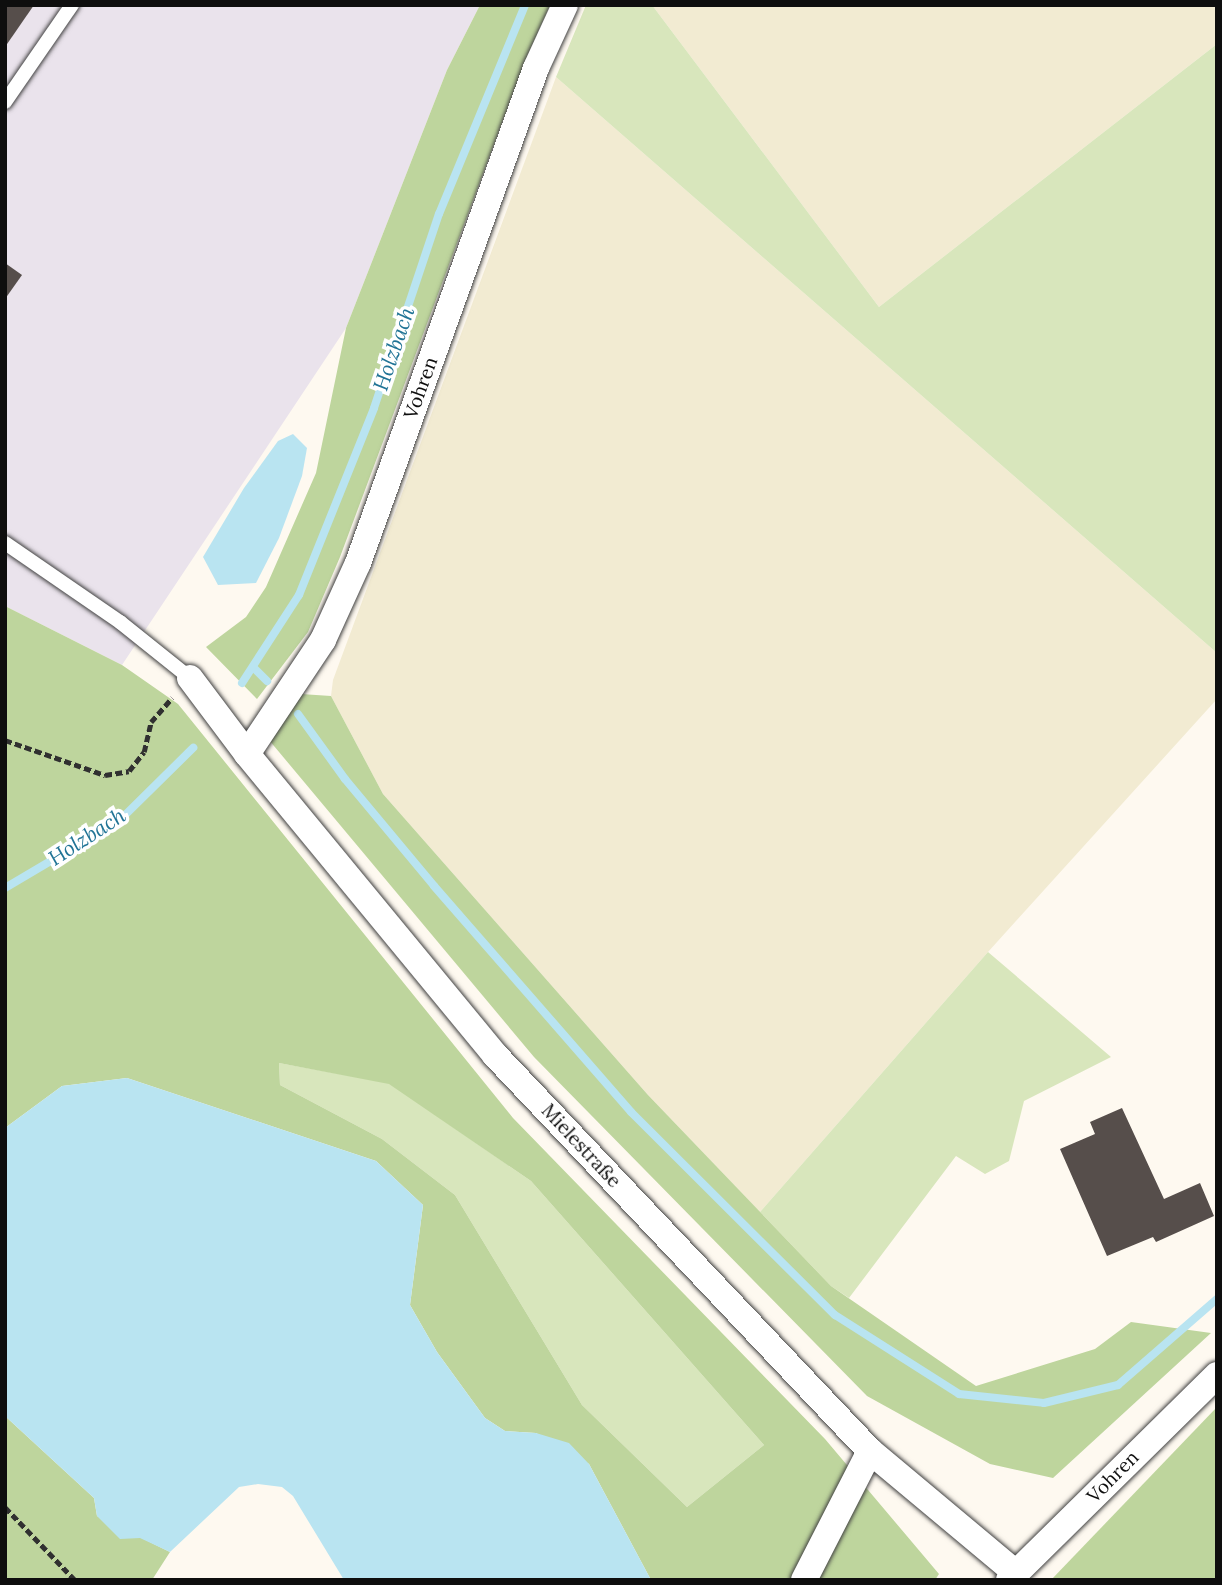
<!DOCTYPE html>
<html>
<head>
<meta charset="utf-8">
<style>
	body { margin:0 }
	#map { position:relative; width:1222px; height:1585px; overflow:hidden; background:#fef9f0; font-family:Lora,serif }
	div>[style] { position:absolute }
	.industrial>* { inset:0; background:#eae3ec }
	.farmland>* { inset:0; background:#f2ebd2 }
	.green>* { inset:0; background:#d8e6bc }
	.forest>* { inset:0; background:#bed59d }
	.water>* { inset:0; background:#b9e4f1 }
	.stream>* { height:8px; margin:-4px; padding:0 4px; transform-origin:4px; border-radius:4px; background:#b9e4f1 }
	.building>* { inset:0; background:#564e4b }
	.path>* { height:4.5px; margin-top:-2.25px; transform-origin:0; background:repeating-linear-gradient(90deg,#303030 0 7px,transparent 0 10.5px) }
	.roads { filter:drop-shadow(0 0 2px #414141) drop-shadow(0 0 2px #414141) }
	.service>* { height:14px; margin:-7px; padding:0 7px; transform-origin:7px; border-radius:7px; background:#fff }
	.minor>* { height:26px; margin:-13px; padding:0 13px; transform-origin:13px; border-radius:13px; background:#fff }
	span { translate:-50% -50%; white-space:nowrap; text-align:center; line-height:1.15; -webkit-text-stroke:7px #fff; paint-order:stroke }
	.street-label { font-size:19px; color:#0e0e0e }
	.water-label { font-size:21px; color:#217496; font-style:italic }
	.frame { position:absolute; inset:0; border:7px solid #0e0e0e; pointer-events:none }
</style>
</head>
<body>
<div id="map">
	<div class="industrial">
		<i style="clip-path:polygon(5px 5px,480px 5px,447px 70px,346px 328px,122px 665px,5px 606px)"></i>
	</div>
	<div class="farmland">
		<i style="clip-path:polygon(652px 5px,1217px 5px,1217px 44px,879px 307px)"></i>
		<i style="clip-path:polygon(556px 77px,1217px 653px,1217px 699px,988px 952px,760px 1212px,648px 1095px,383px 794px,331px 696px,333px 680px)"></i>
	</div>
	<div class="green">
		<i style="clip-path:polygon(586px 5px,652px 5px,879px 307px,1217px 44px,1217px 653px,556px 77px)"></i>
		<i style="clip-path:polygon(988px 952px,1111px 1057px,1024px 1101px,1009px 1161px,985px 1174px,956px 1156px,849px 1298px,831px 1286px,760px 1212px)"></i>
		<i style="clip-path:polygon(279px 1063px,389px 1083px,531px 1181px,764px 1445px,687px 1507px,582px 1405px,455px 1195px,382px 1139px,280px 1085px)"></i>
	</div>
	<div class="forest">
		<i style="clip-path:polygon(480px 5px,550px 5px,525px 61px,340px 557px,308px 632px,257px 699px,206px 647px,246px 617px,266px 587px,316px 473px,346px 328px,447px 70px)"></i>
		<i style="clip-path:polygon(evenodd,5px 606px,122px 665px,178px 704px,513px 1118px,825px 1439px,939px 1574px,935px 1580px,651px 1580px,589px 1464px,536px 1433px,505px 1431px,485px 1418px,437px 1352px,410px 1305px,423px 1205px,376px 1161px,127px 1078px,62px 1086px,5px 1128px,5px 606px,279px 1063px,389px 1084px,531px 1181px,764px 1445px,687px 1507px,582px 1405px,455px 1195px,382px 1139px,280px 1085px,279px 1063px)"></i>
		<i style="clip-path:polygon(301px 694px,331px 696px,383px 794px,648px 1095px,831px 1286px,976px 1386px,1095px 1349px,1131px 1322px,1211px 1333px,1053px 1478px,990px 1464px,867px 1396px,534px 1057px,269px 740px)"></i>
		<i style="clip-path:polygon(1217px 1407px,1217px 1580px,1051px 1580px)"></i>
		<i style="clip-path:polygon(5px 1416px,94px 1498px,97px 1516px,170px 1552px,152px 1580px,5px 1580px)"></i>
	</div>
	<div class="water">
		<i style="clip-path:polygon(293px 434px,307px 448px,302px 476px,279px 538px,256px 583px,218px 585px,203px 557px,244px 488px,278px 441px)"></i>
		<i style="clip-path:polygon(127px 1078px,376px 1161px,423px 1205px,410px 1305px,437px 1352px,485px 1418px,505px 1431px,536px 1433px,569px 1443px,589px 1464px,651px 1580px,344px 1580px,293px 1496px,282px 1487px,258px 1484px,239px 1487px,170px 1552px,140px 1538px,120px 1539px,97px 1516px,94px 1498px,5px 1416px,5px 1128px,62px 1086px)"></i>
	</div>
	<div class="stream">
		<i style="left:253px;top:667px;width:20px;rotate:45deg"></i>
		<i style="left:242px;top:683px;width:105px;rotate:-57.1deg"></i>
		<i style="left:299px;top:595px;width:201px;rotate:-68.1deg"></i>
		<i style="left:374px;top:408px;width:205px;rotate:-71.5deg"></i>
		<i style="left:439px;top:214px;width:226px;rotate:-67.6deg"></i>
		<i style="left:298px;top:714px;width:80px;rotate:54.1deg"></i>
		<i style="left:345px;top:779px;width:139px;rotate:50.2deg"></i>
		<i style="left:434px;top:886px;width:300px;rotate:48.9deg"></i>
		<i style="left:631px;top:1112px;width:288px;rotate:44.9deg"></i>
		<i style="left:835px;top:1315px;width:147px;rotate:32.5deg"></i>
		<i style="left:959px;top:1394px;width:85px;rotate:6deg"></i>
		<i style="left:1044px;top:1403px;width:76px;rotate:-13.7deg"></i>
		<i style="left:1118px;top:1385px;width:131px;rotate:-41deg"></i>
		<i style="left:5px;top:888px;width:134px;rotate:-30.6deg"></i>
		<i style="left:120px;top:820px;width:103px;rotate:-44.6deg"></i>
	</div>
	<div class="building">
		<i style="clip-path:polygon(5px 5px,34px 5px,5px 47px)"></i>
		<i style="clip-path:polygon(5px 263px,22px 275px,5px 299px)"></i>
		<i style="clip-path:polygon(1122px 1108px,1164px 1199px,1200px 1183px,1214px 1216px,1156px 1242px,1153px 1237px,1107px 1256px,1060px 1149px,1095px 1134px,1090px 1122px)"></i>
	</div>
	<div class="path">
		<i style="left:5px;top:740px;width:106px;rotate:19.3deg"></i>
		<i style="left:105px;top:775px;width:24px;rotate:-9deg"></i>
		<i style="left:129px;top:771px;width:24px;rotate:-52deg"></i>
		<i style="left:144px;top:752px;width:31px;rotate:-77deg"></i>
		<i style="left:151px;top:722px;width:32px;rotate:-49deg"></i>
		<i style="left:5px;top:1507px;width:101px;rotate:46.2deg"></i>
	</div>
	<div class="roads">
		<div class="service">
			<i style="left:5px;top:102px;width:118px;rotate:-55.4deg"></i>
			<i style="left:5px;top:543px;width:140px;rotate:34.5deg"></i>
			<i style="left:120px;top:622px;width:90px;rotate:38.7deg"></i>
		</div>
		<div class="minor">
			<i style="left:190px;top:678px;width:95px;rotate:53.1deg"></i>
			<i style="left:247px;top:754px;width:390px;rotate:50.5deg"></i>
			<i style="left:495px;top:1055px;width:545px;rotate:46.56deg"></i>
			<i style="left:870px;top:1451px;width:190px;rotate:39.9deg"></i>
			<i style="left:247px;top:754px;width:137px;rotate:-56.3deg"></i>
			<i style="left:323px;top:640px;width:85px;rotate:-65.6deg"></i>
			<i style="left:358px;top:563px;width:526px;rotate:-70.22deg"></i>
			<i style="left:536px;top:68px;width:69px;rotate:-65.3deg"></i>
			<i style="left:804px;top:1580px;width:145px;rotate:-62.9deg"></i>
			<i style="left:1009px;top:1580px;width:292px;rotate:-44.6deg"></i>
		</div>
	</div>
	<div class="street-label">
		<span style="left:421px;top:388px;rotate:-70deg">Vohren</span>
		<span style="left:581px;top:1146px;rotate:47deg">Mielestraße</span>
		<span style="left:1113px;top:1477px;rotate:-45deg">Vohren</span>
	</div>
	<div class="water-label">
		<span style="left:394px;top:349px;rotate:-71deg">Holzbach</span>
		<span style="left:87px;top:837px;rotate:-33deg">Holzbach</span>
	</div>
	<div class="frame"></div>
</div>
</body>
</html>
